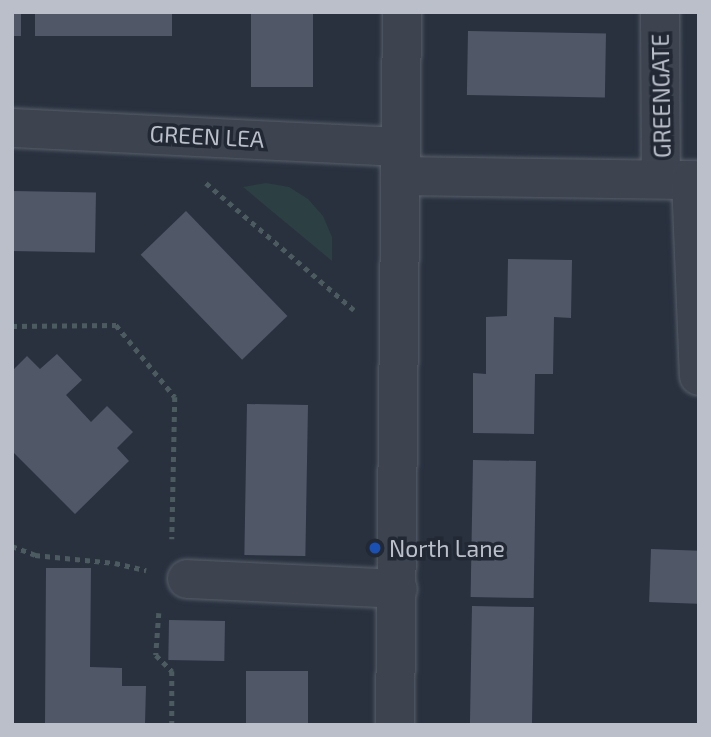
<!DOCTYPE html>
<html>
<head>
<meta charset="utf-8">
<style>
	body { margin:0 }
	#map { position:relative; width:711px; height:737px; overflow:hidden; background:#29313f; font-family:"Exo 2",sans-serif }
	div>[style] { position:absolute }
	.green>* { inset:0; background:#2c3f42 }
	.building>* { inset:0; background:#505868; transform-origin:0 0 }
	.path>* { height:4.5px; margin-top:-2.25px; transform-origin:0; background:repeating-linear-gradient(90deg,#4b5b5f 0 5px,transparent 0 10px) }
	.roads { filter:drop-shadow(0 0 2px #585f6a) drop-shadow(0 0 2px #585f6a) }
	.minor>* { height:38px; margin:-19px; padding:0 19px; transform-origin:19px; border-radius:19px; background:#3d4450 }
	.dots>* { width:19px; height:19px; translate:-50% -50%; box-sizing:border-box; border:4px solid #222935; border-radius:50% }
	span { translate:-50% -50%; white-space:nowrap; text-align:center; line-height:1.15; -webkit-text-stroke:7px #222935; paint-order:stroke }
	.street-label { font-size:23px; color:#babfca }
	.poi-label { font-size:23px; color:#babfca }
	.left { translate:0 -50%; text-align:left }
	.frame { position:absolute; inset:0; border:14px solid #babfca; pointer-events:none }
</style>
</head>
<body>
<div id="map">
	<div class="green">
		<i style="clip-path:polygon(266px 183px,289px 187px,308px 199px,323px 216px,332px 237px,332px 261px,243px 187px)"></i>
	</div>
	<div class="building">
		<i style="left:12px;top:12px;width:9px;height:24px"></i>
		<i style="left:35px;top:12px;width:137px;height:24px"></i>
		<i style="left:251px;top:12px;width:62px;height:75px"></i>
		<i style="left:468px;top:31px;width:138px;height:64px;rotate:1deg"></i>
		<i style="left:12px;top:191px;width:84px;height:60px;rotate:1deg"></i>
		<i style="left:186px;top:211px;width:146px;height:63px;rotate:46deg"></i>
		<i style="clip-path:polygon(508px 259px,572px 260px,571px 318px,554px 317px,553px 374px,535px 374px,534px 434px,473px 433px,473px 373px,486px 374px,486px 317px,507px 316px)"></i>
		<i style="clip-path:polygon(57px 354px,82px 380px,66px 395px,91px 422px,107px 406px,133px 432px,117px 448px,129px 461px,75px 514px,12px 451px,12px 371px,27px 356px,40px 369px)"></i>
		<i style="left:247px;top:404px;width:61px;height:151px;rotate:1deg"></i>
		<i style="left:473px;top:460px;width:63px;height:137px;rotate:1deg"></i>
		<i style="left:651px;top:549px;width:48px;height:53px;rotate:2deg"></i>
		<i style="clip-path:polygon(46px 568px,91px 568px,90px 667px,122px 668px,122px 686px,146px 686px,145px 724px,45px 725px)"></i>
		<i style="left:472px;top:606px;width:62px;height:119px;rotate:1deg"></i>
		<i style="left:169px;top:620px;width:56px;height:40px;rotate:1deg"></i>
		<i style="left:246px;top:671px;width:62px;height:54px"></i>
	</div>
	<div class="path">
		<i style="left:206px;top:183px;width:195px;rotate:40.6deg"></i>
		<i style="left:12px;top:326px;width:104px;rotate:-0.6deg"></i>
		<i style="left:116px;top:325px;width:93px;rotate:50.7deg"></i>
		<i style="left:175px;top:397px;width:142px;rotate:91.2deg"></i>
		<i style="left:12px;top:546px;width:25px;rotate:21deg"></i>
		<i style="left:35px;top:555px;width:80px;rotate:5.7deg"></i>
		<i style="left:115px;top:563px;width:32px;rotate:13deg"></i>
		<i style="left:159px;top:613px;width:42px;rotate:94.1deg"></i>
		<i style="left:156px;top:655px;width:23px;rotate:45deg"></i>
		<i style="left:172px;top:671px;width:54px;rotate:90deg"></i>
	</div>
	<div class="roads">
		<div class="minor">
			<i style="left:660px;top:12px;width:167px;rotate:89.7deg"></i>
			<i style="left:12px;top:128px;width:389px;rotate:2.8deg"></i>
			<i style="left:400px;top:176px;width:299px;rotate:0.8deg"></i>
			<i style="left:691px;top:180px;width:196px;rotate:87.7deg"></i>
			<i style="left:187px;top:579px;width:211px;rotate:2.7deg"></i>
			<i style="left:395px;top:725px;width:713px;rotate:-89.44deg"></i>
		</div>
	</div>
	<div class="dots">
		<i style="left:375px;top:548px;background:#1a4fb4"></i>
	</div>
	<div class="street-label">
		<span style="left:661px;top:96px;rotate:-91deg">GREENGATE</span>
		<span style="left:207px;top:136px;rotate:3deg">GREEN LEA</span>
	</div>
	<div class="poi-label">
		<span class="left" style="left:389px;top:548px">North Lane</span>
	</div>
	<div class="frame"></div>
</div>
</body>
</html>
